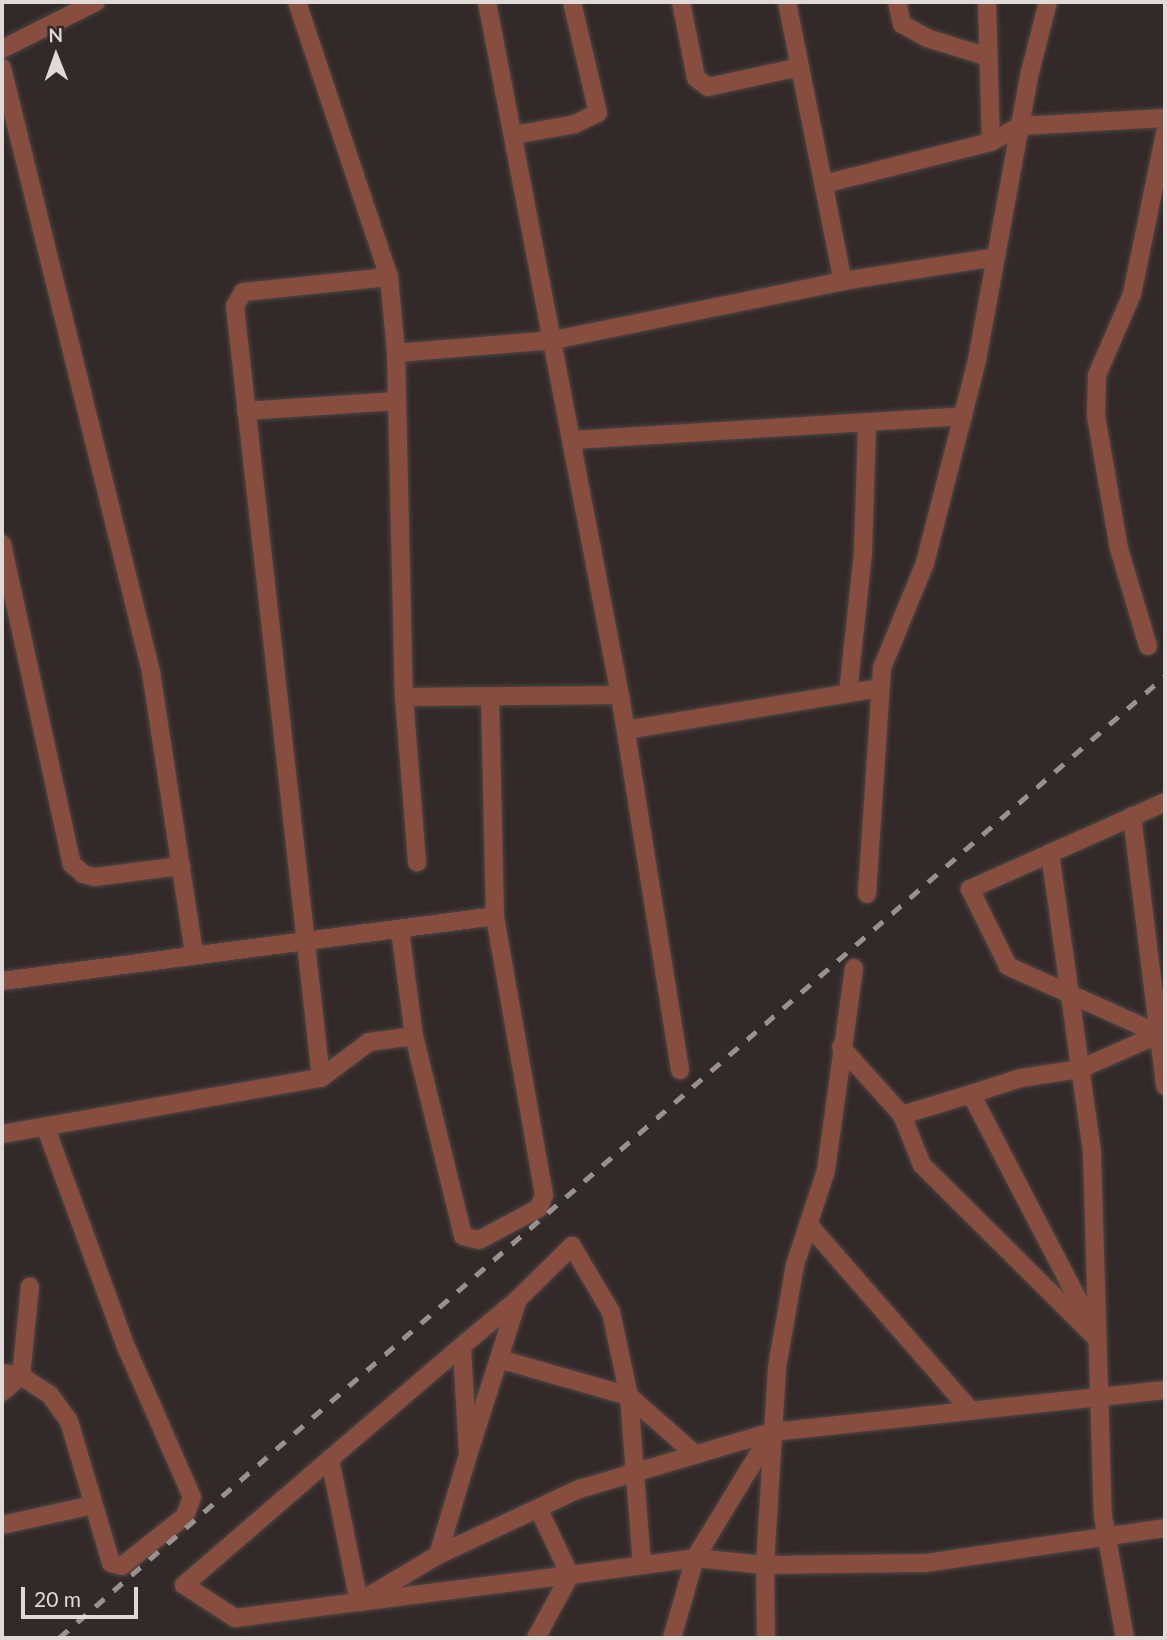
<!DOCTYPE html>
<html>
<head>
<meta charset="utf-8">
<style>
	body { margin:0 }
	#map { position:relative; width:1167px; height:1640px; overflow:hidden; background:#322a28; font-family:Lato,sans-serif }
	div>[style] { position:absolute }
	.roads { filter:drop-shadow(0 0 2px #4e4644) drop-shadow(0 0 2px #4e4644) }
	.minor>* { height:18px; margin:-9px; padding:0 9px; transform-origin:9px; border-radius:9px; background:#874d3e }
	.rail>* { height:5px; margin-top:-2.5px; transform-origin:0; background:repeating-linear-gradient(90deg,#989190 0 12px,transparent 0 24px) }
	span { translate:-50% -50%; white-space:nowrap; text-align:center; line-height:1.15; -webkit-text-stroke:5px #322a28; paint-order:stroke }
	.frame { position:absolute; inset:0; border:4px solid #dfd9d8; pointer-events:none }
	.north { position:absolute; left:21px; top:21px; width:70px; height:70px; -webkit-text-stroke:5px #322a28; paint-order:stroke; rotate:359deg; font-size:19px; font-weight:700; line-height:28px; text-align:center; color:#dfd9d8 }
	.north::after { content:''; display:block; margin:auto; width:24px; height:32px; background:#dfd9d8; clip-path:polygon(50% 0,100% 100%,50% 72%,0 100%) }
	.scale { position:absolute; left:21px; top:1587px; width:117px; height:32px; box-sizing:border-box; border:4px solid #dfd9d8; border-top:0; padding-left:9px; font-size:21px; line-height:24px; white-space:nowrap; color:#dfd9d8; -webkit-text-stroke:5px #322a28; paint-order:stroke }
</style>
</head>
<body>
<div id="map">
	<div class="roads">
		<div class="minor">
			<i style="left:297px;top:2px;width:290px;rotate:71.5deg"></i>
			<i style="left:389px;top:277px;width:76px;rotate:84.7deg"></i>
			<i style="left:396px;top:353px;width:344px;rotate:88.7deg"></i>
			<i style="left:404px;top:697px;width:166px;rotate:85.5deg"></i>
			<i style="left:487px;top:2px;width:706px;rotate:79.14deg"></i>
			<i style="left:620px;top:695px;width:380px;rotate:80.9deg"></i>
			<i style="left:681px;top:2px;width:77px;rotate:78.8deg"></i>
			<i style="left:696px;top:78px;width:15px;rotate:37deg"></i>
			<i style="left:708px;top:87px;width:94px;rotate:-12.3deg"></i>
			<i style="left:787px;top:2px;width:285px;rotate:78.7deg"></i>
			<i style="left:897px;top:2px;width:23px;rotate:77deg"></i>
			<i style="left:902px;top:24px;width:29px;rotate:29deg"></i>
			<i style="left:927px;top:38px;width:64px;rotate:17.3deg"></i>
			<i style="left:987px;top:2px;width:140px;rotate:88.4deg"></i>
			<i style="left:2px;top:49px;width:105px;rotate:-26.6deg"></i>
			<i style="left:2px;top:68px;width:622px;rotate:76.14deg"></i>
			<i style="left:151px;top:672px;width:285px;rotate:81.3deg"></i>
			<i style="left:514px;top:135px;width:62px;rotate:-10.2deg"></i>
			<i style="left:575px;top:124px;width:25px;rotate:-26deg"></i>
			<i style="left:598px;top:113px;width:114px;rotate:-103.2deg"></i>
			<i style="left:824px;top:184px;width:172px;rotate:-14.1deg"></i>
			<i style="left:991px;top:142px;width:33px;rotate:-29deg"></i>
			<i style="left:1020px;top:126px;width:145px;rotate:-3.2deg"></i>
			<i style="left:396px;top:353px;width:159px;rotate:-4.7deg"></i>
			<i style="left:554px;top:340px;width:295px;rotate:-11.5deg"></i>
			<i style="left:843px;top:281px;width:155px;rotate:-8.9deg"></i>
			<i style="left:246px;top:411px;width:150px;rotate:-3.8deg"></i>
			<i style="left:574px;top:440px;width:390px;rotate:-3.5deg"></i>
			<i style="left:2px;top:544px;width:328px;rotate:77.7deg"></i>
			<i style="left:72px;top:864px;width:15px;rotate:42deg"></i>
			<i style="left:83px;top:874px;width:12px;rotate:14deg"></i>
			<i style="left:95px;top:877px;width:87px;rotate:-7.3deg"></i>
			<i style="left:1148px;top:646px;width:101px;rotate:-106.6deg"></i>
			<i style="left:1119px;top:549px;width:135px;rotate:-99.8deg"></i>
			<i style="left:1096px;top:416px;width:41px;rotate:-88.6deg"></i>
			<i style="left:1097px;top:375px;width:88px;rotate:-66.6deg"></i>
			<i style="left:1132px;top:294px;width:164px;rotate:-78.4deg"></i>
			<i style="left:848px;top:693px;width:142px;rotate:-83.9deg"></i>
			<i style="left:863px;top:552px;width:130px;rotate:-88.2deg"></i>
			<i style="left:404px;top:697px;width:216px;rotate:-0.5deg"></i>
			<i style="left:626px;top:730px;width:257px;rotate:-9.4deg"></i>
			<i style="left:1132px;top:816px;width:272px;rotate:83deg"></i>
			<i style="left:1050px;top:853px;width:303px;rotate:82deg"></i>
			<i style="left:1092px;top:1153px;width:363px;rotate:88.3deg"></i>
			<i style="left:1103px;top:1516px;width:124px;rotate:79.8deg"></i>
			<i style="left:867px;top:894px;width:226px;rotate:-86.2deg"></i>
			<i style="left:882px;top:668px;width:113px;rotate:-67.7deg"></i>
			<i style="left:925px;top:563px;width:210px;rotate:-75.6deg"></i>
			<i style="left:977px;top:360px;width:293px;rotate:-79.6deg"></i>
			<i style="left:1030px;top:72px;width:72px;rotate:-75.6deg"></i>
			<i style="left:400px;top:930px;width:107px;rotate:82.5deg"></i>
			<i style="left:414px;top:1036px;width:206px;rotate:76.2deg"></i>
			<i style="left:463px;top:1236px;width:16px;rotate:14deg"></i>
			<i style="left:479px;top:1240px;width:68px;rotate:-28.1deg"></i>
			<i style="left:539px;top:1208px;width:14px;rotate:-69deg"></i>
			<i style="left:544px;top:1195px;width:283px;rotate:-100deg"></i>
			<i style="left:495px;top:916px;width:216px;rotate:-91.3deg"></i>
			<i style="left:2px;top:981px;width:497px;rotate:-7.5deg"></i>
			<i style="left:841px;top:1047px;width:91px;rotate:48.1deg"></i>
			<i style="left:902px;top:1115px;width:54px;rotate:68.2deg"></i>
			<i style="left:922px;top:1165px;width:247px;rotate:44.8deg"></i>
			<i style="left:321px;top:1078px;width:777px;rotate:-96.36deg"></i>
			<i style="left:235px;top:306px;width:16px;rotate:-60deg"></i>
			<i style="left:243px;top:292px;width:147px;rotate:-5.9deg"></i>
			<i style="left:971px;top:1094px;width:52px;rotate:-17.7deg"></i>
			<i style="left:1021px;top:1078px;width:60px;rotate:-8.7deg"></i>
			<i style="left:1080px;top:1069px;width:86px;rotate:-23.9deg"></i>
			<i style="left:1159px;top:1034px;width:166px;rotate:-155.8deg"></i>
			<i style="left:1008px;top:966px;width:86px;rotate:-116.3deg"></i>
			<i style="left:970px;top:889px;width:214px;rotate:-24deg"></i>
			<i style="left:902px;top:1115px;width:72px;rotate:-16.9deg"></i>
			<i style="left:971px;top:1094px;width:258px;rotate:62.5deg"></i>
			<i style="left:2px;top:1134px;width:324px;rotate:-10deg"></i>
			<i style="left:321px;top:1078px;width:60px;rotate:-36.9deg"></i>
			<i style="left:369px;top:1042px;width:45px;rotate:-7.6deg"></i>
			<i style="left:808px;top:1224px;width:248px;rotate:48.9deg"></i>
			<i style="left:518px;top:1299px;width:76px;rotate:-44.5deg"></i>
			<i style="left:572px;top:1246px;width:77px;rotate:59.4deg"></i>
			<i style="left:611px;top:1312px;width:86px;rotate:77.9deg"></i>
			<i style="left:629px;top:1396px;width:89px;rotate:41.4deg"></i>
			<i style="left:499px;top:1359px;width:135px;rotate:15.9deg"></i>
			<i style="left:629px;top:1396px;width:169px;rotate:85.6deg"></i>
			<i style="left:2px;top:1373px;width:19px;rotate:9deg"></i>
			<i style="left:21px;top:1376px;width:35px;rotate:33deg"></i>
			<i style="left:50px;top:1395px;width:32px;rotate:54deg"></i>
			<i style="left:69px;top:1421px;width:148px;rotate:73.5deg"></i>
			<i style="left:111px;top:1563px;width:11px;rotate:15deg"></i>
			<i style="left:122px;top:1566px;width:80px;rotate:-38.4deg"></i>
			<i style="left:185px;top:1516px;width:20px;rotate:-70deg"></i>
			<i style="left:192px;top:1497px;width:164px;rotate:-113.7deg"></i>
			<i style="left:126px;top:1347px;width:233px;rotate:-110.1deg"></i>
			<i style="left:1165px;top:1390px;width:395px;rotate:173.9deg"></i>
			<i style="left:772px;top:1432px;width:201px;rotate:163.5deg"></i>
			<i style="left:579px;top:1489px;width:156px;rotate:154.9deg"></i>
			<i style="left:438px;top:1555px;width:92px;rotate:149.3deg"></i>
			<i style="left:359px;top:1602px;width:146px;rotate:-101.5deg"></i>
			<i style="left:330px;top:1459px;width:193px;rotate:139.2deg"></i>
			<i style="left:184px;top:1585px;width:61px;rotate:32.9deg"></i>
			<i style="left:235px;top:1618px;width:125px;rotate:-7.4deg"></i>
			<i style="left:359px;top:1602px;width:213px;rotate:-7.3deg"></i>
			<i style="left:570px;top:1575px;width:126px;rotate:-7.7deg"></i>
			<i style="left:695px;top:1558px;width:70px;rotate:5.7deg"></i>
			<i style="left:765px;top:1565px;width:160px;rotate:-0.7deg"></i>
			<i style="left:925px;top:1563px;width:243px;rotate:-8.3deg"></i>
			<i style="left:2px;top:1392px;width:25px;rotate:-40deg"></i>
			<i style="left:21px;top:1376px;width:90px;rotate:-84.3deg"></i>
			<i style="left:330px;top:1459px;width:174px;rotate:-40.6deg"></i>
			<i style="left:2px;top:1525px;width:93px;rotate:-12.4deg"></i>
			<i style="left:438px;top:1555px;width:104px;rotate:-73.3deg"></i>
			<i style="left:468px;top:1455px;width:109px;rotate:-93.2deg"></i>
			<i style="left:462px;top:1346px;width:73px;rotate:-40deg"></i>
			<i style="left:518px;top:1299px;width:164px;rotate:107.8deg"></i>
			<i style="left:536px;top:1638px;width:72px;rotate:-61.6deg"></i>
			<i style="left:570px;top:1575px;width:74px;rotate:-115.5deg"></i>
			<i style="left:672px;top:1638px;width:83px;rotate:-74deg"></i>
			<i style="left:695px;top:1558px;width:144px;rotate:-58.6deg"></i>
			<i style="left:766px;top:1638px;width:73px;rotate:-90.8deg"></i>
			<i style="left:765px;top:1565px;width:198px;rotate:-86.5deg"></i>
			<i style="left:777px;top:1367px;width:104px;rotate:-80deg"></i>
			<i style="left:795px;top:1265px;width:100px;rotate:-71.9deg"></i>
			<i style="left:826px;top:1170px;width:204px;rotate:-82.1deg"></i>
		</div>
	</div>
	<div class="rail">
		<i style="left:59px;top:1638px;width:1466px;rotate:-41.02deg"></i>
	</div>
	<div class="frame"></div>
	<div class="north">N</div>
	<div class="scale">20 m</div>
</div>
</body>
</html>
